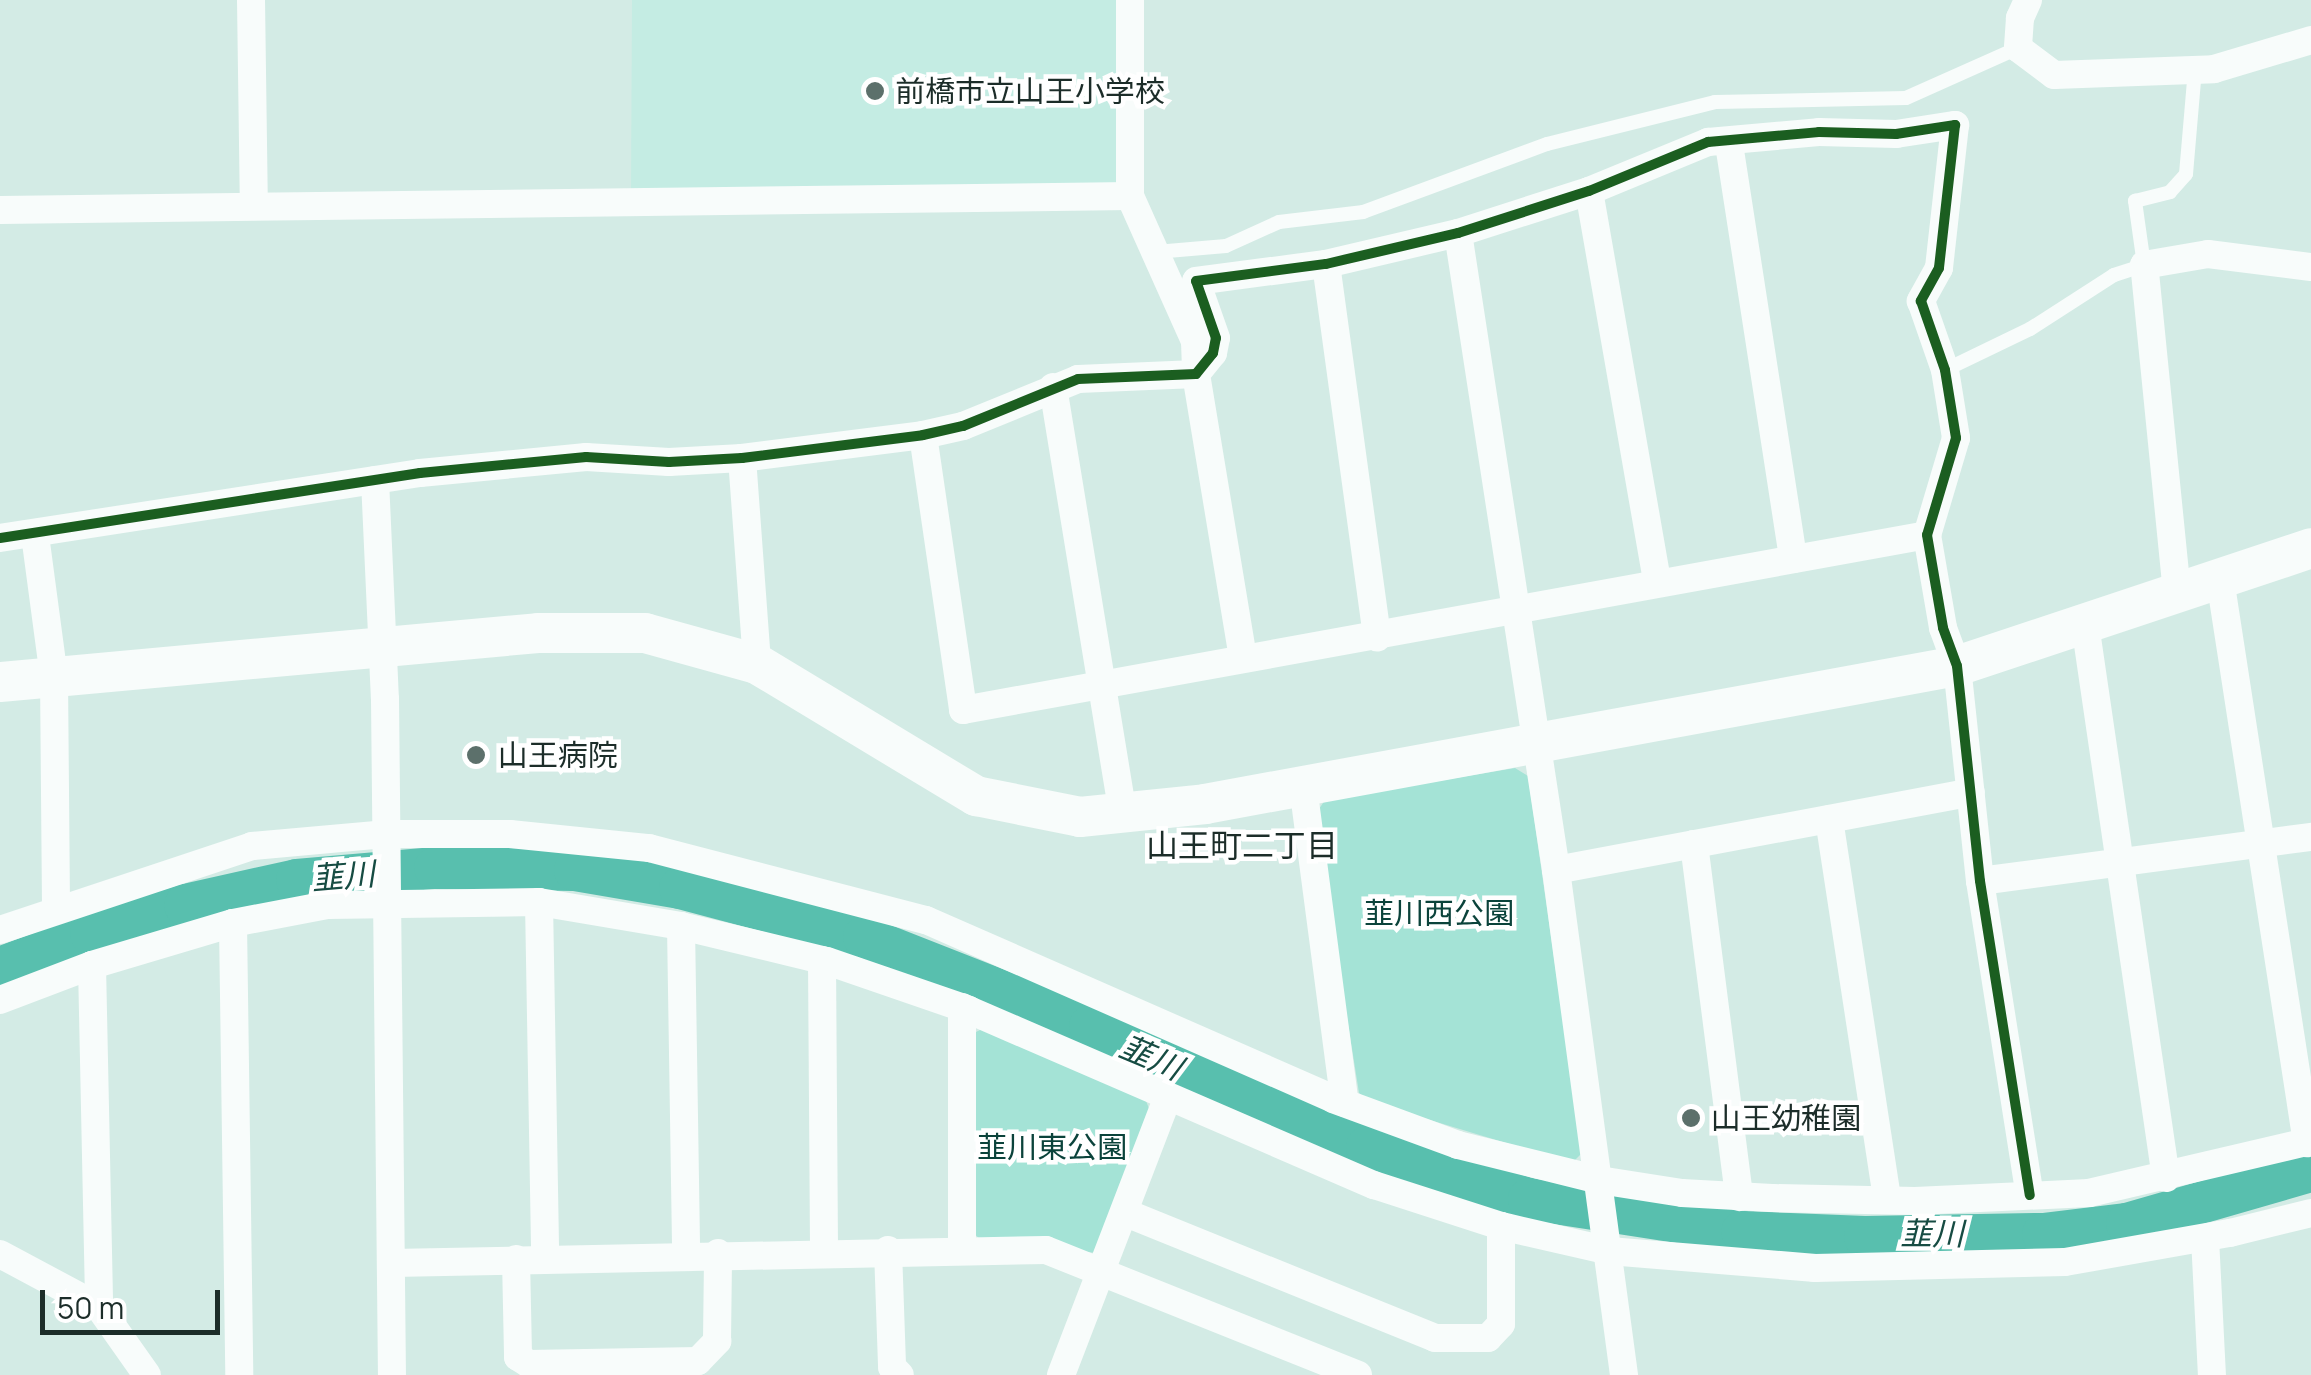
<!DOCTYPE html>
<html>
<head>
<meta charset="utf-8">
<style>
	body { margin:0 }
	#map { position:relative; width:2311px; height:1375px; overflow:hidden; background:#d3ebe5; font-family:Manrope,"Noto Sans JP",sans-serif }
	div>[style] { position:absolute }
	.built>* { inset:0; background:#c4ece3 }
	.green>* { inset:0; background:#a4e3d6 }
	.river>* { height:42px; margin:-21px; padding:0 21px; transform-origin:21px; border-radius:21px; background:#58bfae }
	.lane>* { height:14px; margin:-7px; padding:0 7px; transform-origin:7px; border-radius:7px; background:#f8fcfb }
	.street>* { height:28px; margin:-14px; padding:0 14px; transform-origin:14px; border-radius:14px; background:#f8fcfb }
	.secondary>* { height:40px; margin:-20px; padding:0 20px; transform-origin:20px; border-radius:20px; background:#f8fcfb }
	.cycleway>* { height:10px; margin:-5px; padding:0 5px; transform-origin:5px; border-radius:5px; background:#1b5e20 }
	.dots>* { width:28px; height:28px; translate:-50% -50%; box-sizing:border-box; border:5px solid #fff; border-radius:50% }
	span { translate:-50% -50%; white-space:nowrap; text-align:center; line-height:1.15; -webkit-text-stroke:9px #fff; paint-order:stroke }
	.poi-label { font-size:30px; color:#1c2d29 }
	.left { translate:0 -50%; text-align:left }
	.park-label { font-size:30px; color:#0b433b }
	.neighbourhood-label { font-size:32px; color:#1c2d29 }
	.water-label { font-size:32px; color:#174c43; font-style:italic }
	.scale { position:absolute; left:40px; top:1290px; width:180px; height:45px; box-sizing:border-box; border:5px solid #1c2d29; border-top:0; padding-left:12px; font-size:30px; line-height:35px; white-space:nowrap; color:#1c2d29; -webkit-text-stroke:8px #fff; paint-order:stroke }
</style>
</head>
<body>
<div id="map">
	<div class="built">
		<i style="clip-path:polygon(632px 0,1118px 0,1120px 181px,1113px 187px,631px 191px)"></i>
	</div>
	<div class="green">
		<i style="clip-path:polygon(1515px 768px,1528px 776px,1582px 1153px,1572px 1163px,1367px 1101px,1359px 1093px,1315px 815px,1325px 800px)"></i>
		<i style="clip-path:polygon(984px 1028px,1146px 1101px,1152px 1116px,1097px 1253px,982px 1241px,970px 1230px,970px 1035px)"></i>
	</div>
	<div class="river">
		<i style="left:0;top:968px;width:97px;rotate:-20.5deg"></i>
		<i style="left:91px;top:934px;width:98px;rotate:-17.1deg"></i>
		<i style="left:185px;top:905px;width:115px;rotate:-12.6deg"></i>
		<i style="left:297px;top:880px;width:139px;rotate:-5deg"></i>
		<i style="left:435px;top:868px;width:140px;rotate:0.8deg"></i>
		<i style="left:575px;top:870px;width:107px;rotate:9.7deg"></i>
		<i style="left:680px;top:888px;width:190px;rotate:14.9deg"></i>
		<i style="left:864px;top:937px;width:243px;rotate:21.5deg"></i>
		<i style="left:1090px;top:1026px;width:302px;rotate:23.6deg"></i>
		<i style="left:1367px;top:1147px;width:170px;rotate:17.8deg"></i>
		<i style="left:1529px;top:1199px;width:216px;rotate:8.8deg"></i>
		<i style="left:1742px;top:1232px;width:123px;rotate:2.3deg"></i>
		<i style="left:1865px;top:1237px;width:178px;rotate:-1deg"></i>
		<i style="left:2043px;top:1234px;width:85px;rotate:-6.8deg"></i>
		<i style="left:2127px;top:1224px;width:191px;rotate:-16.1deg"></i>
	</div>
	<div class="lane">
		<i style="left:1156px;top:252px;width:70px;rotate:-4.9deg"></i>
		<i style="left:1226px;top:246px;width:58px;rotate:-24.4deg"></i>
		<i style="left:1279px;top:222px;width:85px;rotate:-6.8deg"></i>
		<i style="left:1363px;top:212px;width:196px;rotate:-20.3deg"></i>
		<i style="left:1547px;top:144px;width:173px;rotate:-14deg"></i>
		<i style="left:1715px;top:102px;width:191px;rotate:-1.2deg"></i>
		<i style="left:1906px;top:98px;width:123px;rotate:-24.1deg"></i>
		<i style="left:1945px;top:370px;width:94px;rotate:-25.8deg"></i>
		<i style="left:2030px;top:329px;width:100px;rotate:-32.7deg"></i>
		<i style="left:2114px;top:275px;width:32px;rotate:-18deg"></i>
		<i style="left:2144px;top:265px;width:65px;rotate:-98deg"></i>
		<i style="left:2135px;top:201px;width:36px;rotate:-14deg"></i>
		<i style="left:2170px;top:192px;width:24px;rotate:-48deg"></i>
		<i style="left:2186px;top:174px;width:105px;rotate:-85.1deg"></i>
	</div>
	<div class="street">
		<i style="left:251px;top:0;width:205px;rotate:89.2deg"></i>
		<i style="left:1130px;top:0;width:196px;rotate:90deg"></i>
		<i style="left:1130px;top:196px;width:159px;rotate:65.9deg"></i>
		<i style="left:1195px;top:341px;width:33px;rotate:88deg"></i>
		<i style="left:1196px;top:374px;width:288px;rotate:80.6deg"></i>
		<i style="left:2028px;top:0;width:20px;rotate:114deg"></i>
		<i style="left:2020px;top:18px;width:30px;rotate:94deg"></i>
		<i style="left:2018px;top:48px;width:45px;rotate:36.9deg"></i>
		<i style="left:2054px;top:75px;width:160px;rotate:-2.1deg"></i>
		<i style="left:2214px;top:69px;width:101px;rotate:-16.6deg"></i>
		<i style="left:1729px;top:144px;width:420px;rotate:81.2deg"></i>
		<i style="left:1589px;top:191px;width:397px;rotate:80.1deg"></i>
		<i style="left:0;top:210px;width:1130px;rotate:-0.71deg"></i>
		<i style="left:1458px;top:233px;width:644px;rotate:81.25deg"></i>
		<i style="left:1556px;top:870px;width:510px;rotate:82.33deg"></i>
		<i style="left:1326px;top:264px;width:377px;rotate:82.2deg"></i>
		<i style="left:1053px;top:387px;width:433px;rotate:80.7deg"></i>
		<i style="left:923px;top:435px;width:278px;rotate:81.7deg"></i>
		<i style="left:963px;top:710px;width:980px;rotate:-10.29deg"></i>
		<i style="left:742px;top:458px;width:207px;rotate:85.8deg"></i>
		<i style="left:375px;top:480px;width:219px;rotate:87.4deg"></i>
		<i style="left:385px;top:699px;width:676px;rotate:89.41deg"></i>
		<i style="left:35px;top:535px;width:143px;rotate:82.4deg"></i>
		<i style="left:54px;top:677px;width:232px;rotate:89.5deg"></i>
		<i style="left:0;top:538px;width:425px;rotate:-8.8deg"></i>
		<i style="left:420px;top:473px;width:167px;rotate:-5.5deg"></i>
		<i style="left:586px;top:457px;width:83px;rotate:3.4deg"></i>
		<i style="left:669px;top:462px;width:73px;rotate:-3.1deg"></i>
		<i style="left:742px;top:458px;width:182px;rotate:-7.2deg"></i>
		<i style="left:923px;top:435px;width:41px;rotate:-12.7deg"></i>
		<i style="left:963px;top:426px;width:124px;rotate:-22.2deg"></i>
		<i style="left:1078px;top:379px;width:118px;rotate:-2.4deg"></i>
		<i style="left:1196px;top:374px;width:27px;rotate:-51deg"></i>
		<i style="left:1213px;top:353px;width:15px;rotate:-79deg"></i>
		<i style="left:1216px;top:338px;width:60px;rotate:-109.3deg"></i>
		<i style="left:1196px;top:281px;width:131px;rotate:-7.5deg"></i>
		<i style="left:1326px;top:264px;width:136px;rotate:-13.2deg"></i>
		<i style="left:1458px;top:233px;width:138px;rotate:-17.8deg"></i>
		<i style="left:1589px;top:191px;width:129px;rotate:-22.4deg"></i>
		<i style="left:1708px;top:142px;width:111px;rotate:-5.1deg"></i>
		<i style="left:1819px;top:132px;width:77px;rotate:1.5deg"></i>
		<i style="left:1896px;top:134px;width:60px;rotate:-8.7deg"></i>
		<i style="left:1955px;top:125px;width:144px;rotate:96.4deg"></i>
		<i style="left:1939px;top:268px;width:38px;rotate:119deg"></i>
		<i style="left:1921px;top:301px;width:73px;rotate:70.8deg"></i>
		<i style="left:1945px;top:370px;width:69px;rotate:80.8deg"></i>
		<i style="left:1956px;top:438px;width:101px;rotate:106.6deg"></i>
		<i style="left:1927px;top:535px;width:94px;rotate:80.2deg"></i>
		<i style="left:1943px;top:628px;width:40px;rotate:69.8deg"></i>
		<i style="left:1957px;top:666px;width:216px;rotate:83.9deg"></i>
		<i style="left:1980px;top:881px;width:318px;rotate:81deg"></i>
		<i style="left:2220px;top:579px;width:571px;rotate:81.23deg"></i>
		<i style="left:2177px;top:593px;width:330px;rotate:-95.7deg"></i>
		<i style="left:2144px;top:265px;width:65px;rotate:-9.8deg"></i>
		<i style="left:2208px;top:254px;width:104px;rotate:7.2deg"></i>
		<i style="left:2085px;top:624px;width:560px;rotate:81.68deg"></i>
		<i style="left:1303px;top:786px;width:320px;rotate:82.5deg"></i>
		<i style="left:1829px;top:819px;width:385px;rotate:81.3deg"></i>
		<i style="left:1694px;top:844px;width:356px;rotate:82.7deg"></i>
		<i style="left:1556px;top:870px;width:422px;rotate:-10.6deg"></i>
		<i style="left:1980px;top:881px;width:334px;rotate:-7.6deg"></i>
		<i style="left:539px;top:902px;width:356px;rotate:89deg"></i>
		<i style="left:233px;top:923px;width:452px;rotate:89.2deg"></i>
		<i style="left:681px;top:926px;width:328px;rotate:89.1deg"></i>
		<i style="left:0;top:930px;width:266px;rotate:-18.4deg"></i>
		<i style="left:252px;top:846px;width:136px;rotate:-5.1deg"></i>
		<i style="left:387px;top:834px;width:123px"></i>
		<i style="left:510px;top:834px;width:140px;rotate:5.8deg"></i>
		<i style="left:649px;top:848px;width:286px;rotate:14.6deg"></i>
		<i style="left:926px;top:920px;width:445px;rotate:23.7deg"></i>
		<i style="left:1333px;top:1099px;width:133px;rotate:20.2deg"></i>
		<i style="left:1458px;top:1145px;width:145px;rotate:13.9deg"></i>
		<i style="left:1599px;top:1180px;width:84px;rotate:8.9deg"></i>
		<i style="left:1682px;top:1193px;width:90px;rotate:3.2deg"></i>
		<i style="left:1772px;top:1198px;width:143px;rotate:1.2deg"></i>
		<i style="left:1915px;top:1201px;width:174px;rotate:-2.6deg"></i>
		<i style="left:2089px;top:1193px;width:228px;rotate:-13.2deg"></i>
		<i style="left:822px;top:960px;width:291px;rotate:89.6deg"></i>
		<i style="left:92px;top:965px;width:342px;rotate:88.8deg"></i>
		<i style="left:0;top:1000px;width:98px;rotate:-20.8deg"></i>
		<i style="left:92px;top:965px;width:147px;rotate:-16.6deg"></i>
		<i style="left:233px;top:923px;width:96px;rotate:-10.8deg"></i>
		<i style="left:327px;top:905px;width:212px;rotate:-0.8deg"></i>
		<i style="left:539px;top:902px;width:144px;rotate:9.6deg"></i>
		<i style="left:681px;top:926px;width:150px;rotate:13.5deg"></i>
		<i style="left:827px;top:961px;width:150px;rotate:19deg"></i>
		<i style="left:969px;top:1010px;width:441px;rotate:23.4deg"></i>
		<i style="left:1374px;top:1185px;width:133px;rotate:17.9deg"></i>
		<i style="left:1501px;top:1226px;width:111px;rotate:13deg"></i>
		<i style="left:1609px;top:1251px;width:207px;rotate:4.7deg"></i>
		<i style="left:1815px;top:1268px;width:250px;rotate:-1.4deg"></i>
		<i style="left:2065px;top:1262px;width:168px;rotate:-10deg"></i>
		<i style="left:2230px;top:1233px;width:83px;rotate:-13.9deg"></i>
		<i style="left:962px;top:1007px;width:242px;rotate:90deg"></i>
		<i style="left:1126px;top:1213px;width:333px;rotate:22deg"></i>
		<i style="left:1435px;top:1338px;width:53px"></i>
		<i style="left:1488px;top:1338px;width:19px;rotate:-47deg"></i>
		<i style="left:1501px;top:1324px;width:98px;rotate:-90deg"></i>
		<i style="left:2205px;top:1238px;width:137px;rotate:87.1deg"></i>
		<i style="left:888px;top:1250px;width:117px;rotate:88deg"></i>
		<i style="left:892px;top:1367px;width:11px;rotate:45deg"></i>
		<i style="left:0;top:1254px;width:112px;rotate:28.2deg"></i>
		<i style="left:99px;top:1307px;width:83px;rotate:54.8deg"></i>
		<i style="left:516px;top:1259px;width:98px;rotate:88.8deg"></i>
		<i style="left:518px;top:1357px;width:13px;rotate:32deg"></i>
		<i style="left:529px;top:1364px;width:169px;rotate:-1deg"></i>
		<i style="left:698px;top:1361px;width:28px;rotate:-46deg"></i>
		<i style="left:717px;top:1341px;width:88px;rotate:-89.3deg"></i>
		<i style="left:392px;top:1263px;width:654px;rotate:-1.14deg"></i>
		<i style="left:1046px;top:1250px;width:336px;rotate:21.8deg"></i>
		<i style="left:1061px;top:1375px;width:296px;rotate:-69deg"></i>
	</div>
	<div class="secondary">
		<i style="left:0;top:682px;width:540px;rotate:-5.2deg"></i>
		<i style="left:538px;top:633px;width:107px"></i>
		<i style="left:645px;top:633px;width:116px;rotate:15.5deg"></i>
		<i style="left:757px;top:664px;width:256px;rotate:31.1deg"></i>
		<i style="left:976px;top:796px;width:106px;rotate:11.4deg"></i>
		<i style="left:1080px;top:817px;width:126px;rotate:-5.9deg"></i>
		<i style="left:1205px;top:804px;width:765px;rotate:-10.4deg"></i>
		<i style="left:1957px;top:666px;width:373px;rotate:-18.4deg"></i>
	</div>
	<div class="cycleway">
		<i style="left:0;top:538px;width:425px;rotate:-8.8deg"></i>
		<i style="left:420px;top:473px;width:167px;rotate:-5.5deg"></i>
		<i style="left:586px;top:457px;width:83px;rotate:3.4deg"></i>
		<i style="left:669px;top:462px;width:73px;rotate:-3.1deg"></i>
		<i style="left:742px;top:458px;width:182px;rotate:-7.2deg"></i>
		<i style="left:923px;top:435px;width:41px;rotate:-12.7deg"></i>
		<i style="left:963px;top:426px;width:124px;rotate:-22.2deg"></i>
		<i style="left:1078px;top:379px;width:118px;rotate:-2.4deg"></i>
		<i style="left:1196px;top:374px;width:27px;rotate:-51deg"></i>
		<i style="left:1213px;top:353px;width:15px;rotate:-79deg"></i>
		<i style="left:1216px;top:338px;width:60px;rotate:-109.3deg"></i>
		<i style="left:1196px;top:281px;width:131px;rotate:-7.5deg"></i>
		<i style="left:1326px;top:264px;width:136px;rotate:-13.2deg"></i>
		<i style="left:1458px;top:233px;width:138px;rotate:-17.8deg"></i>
		<i style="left:1589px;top:191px;width:129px;rotate:-22.4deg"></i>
		<i style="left:1708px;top:142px;width:111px;rotate:-5.1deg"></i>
		<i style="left:1819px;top:132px;width:77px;rotate:1.5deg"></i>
		<i style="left:1896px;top:134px;width:60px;rotate:-8.7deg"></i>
		<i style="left:1955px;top:125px;width:144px;rotate:96.4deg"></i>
		<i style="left:1939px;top:268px;width:38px;rotate:119deg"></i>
		<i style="left:1921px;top:301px;width:73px;rotate:70.8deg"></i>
		<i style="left:1945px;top:370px;width:69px;rotate:80.8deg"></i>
		<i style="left:1956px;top:438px;width:101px;rotate:106.6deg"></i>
		<i style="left:1927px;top:535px;width:94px;rotate:80.2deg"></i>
		<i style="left:1943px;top:628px;width:40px;rotate:69.8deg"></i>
		<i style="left:1957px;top:666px;width:216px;rotate:83.9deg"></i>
		<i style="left:1980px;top:881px;width:318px;rotate:81deg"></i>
	</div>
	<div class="dots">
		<i style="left:875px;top:91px;background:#5c706b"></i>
		<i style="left:476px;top:755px;background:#5c706b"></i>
		<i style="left:1691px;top:1118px;background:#5c706b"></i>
	</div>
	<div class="poi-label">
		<span class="left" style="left:895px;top:91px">前橋市立山王小学校</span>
		<span class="left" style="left:498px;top:755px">山王病院</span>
		<span class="left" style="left:1711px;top:1118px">山王幼稚園</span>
	</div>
	<div class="park-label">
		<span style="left:1439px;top:913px">韮川西公園</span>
		<span style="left:1052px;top:1147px">韮川東公園</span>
	</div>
	<div class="neighbourhood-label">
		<span style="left:1242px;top:845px">山王町二丁目</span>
	</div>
	<div class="water-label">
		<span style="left:343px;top:876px;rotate:-5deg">韮川</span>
		<span style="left:1151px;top:1057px;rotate:23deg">韮川</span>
		<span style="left:1932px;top:1233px">韮川</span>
	</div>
	<div class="scale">50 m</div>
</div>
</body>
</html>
